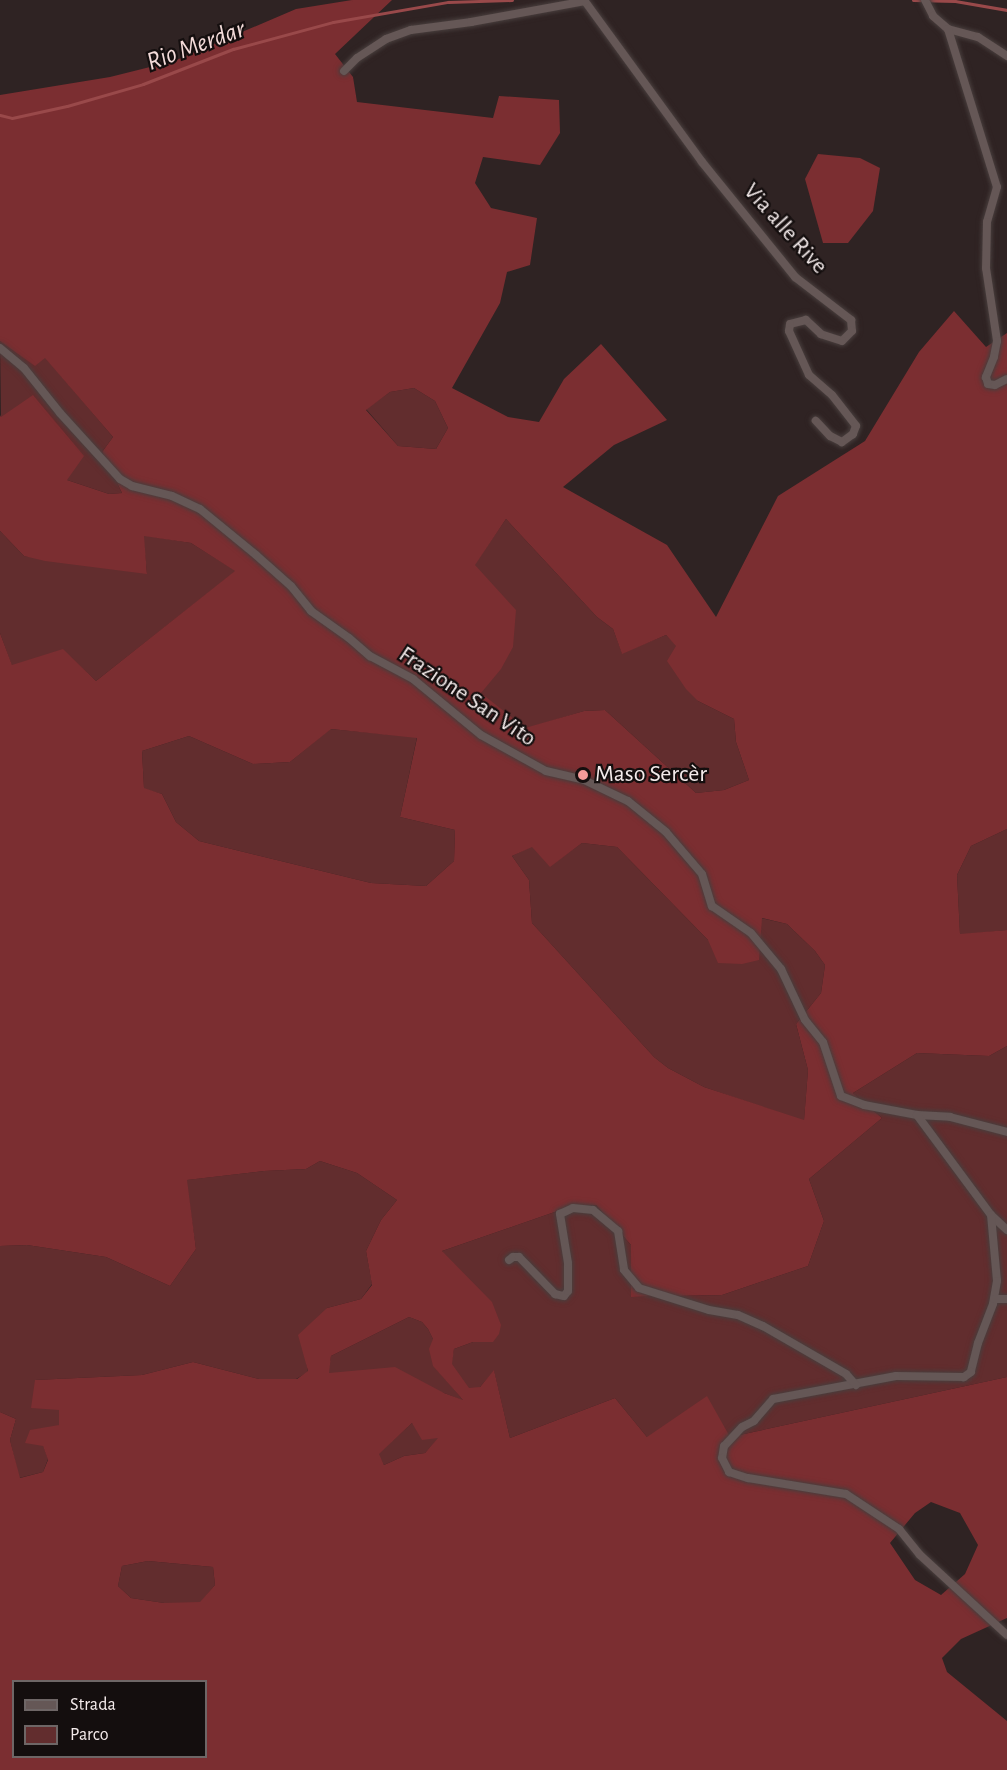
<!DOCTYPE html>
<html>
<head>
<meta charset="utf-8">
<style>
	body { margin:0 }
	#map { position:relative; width:1007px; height:1770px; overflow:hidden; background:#2f2323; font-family:"Alegreya Sans",sans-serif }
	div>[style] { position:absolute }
	.green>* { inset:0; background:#622d2e }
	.forest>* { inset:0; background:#7b2e31 }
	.stream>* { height:3px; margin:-1.5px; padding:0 1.5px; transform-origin:1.5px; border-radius:1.5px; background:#99494a }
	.roads { filter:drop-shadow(0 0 2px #483e3d) drop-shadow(0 0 2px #483e3d) }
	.street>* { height:8px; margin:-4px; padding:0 4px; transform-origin:4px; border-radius:4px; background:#655756 }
	.dots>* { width:16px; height:16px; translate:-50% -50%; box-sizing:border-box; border:3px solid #140e0e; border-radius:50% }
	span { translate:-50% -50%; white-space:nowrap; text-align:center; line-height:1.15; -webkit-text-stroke:4.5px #140e0e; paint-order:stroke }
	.street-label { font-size:24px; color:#f4ebeb }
	.poi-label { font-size:24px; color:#f4ebeb }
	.left { translate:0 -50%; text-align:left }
	.water-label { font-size:26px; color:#f3dbd9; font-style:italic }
	.legend { position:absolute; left:12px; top:1680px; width:195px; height:78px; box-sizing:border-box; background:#140e0e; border:2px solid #6e6666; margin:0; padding:8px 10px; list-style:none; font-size:18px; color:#f4ebeb }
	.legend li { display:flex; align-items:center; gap:12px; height:30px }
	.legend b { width:30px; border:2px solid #6e6666 }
</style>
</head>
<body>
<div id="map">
	<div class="green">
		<i style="clip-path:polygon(0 341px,45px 357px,113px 437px,102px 452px,122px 493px,109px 494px,67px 480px,1px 417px)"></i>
		<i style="clip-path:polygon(414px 388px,435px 401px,448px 428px,436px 449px,398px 446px,366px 409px,390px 392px)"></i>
		<i style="clip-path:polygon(506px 519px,597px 617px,613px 629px,622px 653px,666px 635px,677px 646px,698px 701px,734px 719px,736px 742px,749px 780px,724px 790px,696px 793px,605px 710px,584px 711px,525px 729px,480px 693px,474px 565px)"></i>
		<i style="clip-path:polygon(0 531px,24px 556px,147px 573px,143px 535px,191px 543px,236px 571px,96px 681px,63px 650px,12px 666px,0 633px)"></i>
		<i style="clip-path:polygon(330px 729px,417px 737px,400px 817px,455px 830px,454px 861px,426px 886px,371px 883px,199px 841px,176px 822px,162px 794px,144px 789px,142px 751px,189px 736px,253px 764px,290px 762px)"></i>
		<i style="clip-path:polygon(1007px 829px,1007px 930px,960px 935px,957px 875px,971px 846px)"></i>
		<i style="clip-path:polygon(582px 843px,617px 847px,708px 940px,761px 918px,787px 924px,815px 951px,825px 965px,821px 993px,796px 1024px,808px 1070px,804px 1121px,704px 1087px,668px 1068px,654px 1057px,532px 923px,529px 880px,512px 856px,532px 846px,550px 866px)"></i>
		<i style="clip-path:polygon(1007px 1046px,1007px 1377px,730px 1437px,647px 1437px,615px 1398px,510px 1438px,494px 1371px,479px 1388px,468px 1388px,451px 1364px,454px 1349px,473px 1342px,493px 1341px,442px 1251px,569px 1207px,596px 1205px,631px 1245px,631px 1297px,722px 1295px,808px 1266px,824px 1221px,809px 1179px,882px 1118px,853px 1093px,917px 1053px,989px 1056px)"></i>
		<i style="clip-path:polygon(320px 1161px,357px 1173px,397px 1200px,381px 1220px,366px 1251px,372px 1284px,361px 1299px,327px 1308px,305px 1355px,308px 1372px,296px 1379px,259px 1379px,193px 1362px,142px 1375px,35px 1380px,59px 1410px,59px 1425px,43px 1445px,48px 1459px,43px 1472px,19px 1478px,10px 1440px,16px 1419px,0 1412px,0 1246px,27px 1245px,106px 1257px,170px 1286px,196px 1249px,186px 1180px,264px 1171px,306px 1169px)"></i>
		<i style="clip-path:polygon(409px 1317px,422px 1322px,428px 1329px,433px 1339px,433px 1365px,464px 1401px,444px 1393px,328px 1373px,331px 1356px)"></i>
		<i style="clip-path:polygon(412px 1423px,439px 1438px,425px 1453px,404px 1456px,384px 1465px,378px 1454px)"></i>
		<i style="clip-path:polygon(148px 1561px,213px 1567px,215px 1585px,200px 1603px,164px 1603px,131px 1598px,118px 1586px,122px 1566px)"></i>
	</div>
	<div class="forest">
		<i style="clip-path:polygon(evenodd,352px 0,392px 0,335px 54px,353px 77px,357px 102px,493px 118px,499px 96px,559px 100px,560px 133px,540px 165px,483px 157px,475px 183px,491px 208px,537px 218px,530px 265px,507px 272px,500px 303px,452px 388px,508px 417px,539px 422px,564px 379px,601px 344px,667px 420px,614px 445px,563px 487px,667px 545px,716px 617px,778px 496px,865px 441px,919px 352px,954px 311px,986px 347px,1007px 333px,1007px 829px,971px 846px,957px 875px,960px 934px,1007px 930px,1007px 1046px,989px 1056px,917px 1053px,853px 1093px,882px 1118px,809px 1179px,824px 1221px,808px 1266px,722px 1295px,631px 1297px,631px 1245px,596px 1205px,569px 1207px,442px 1251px,492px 1302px,501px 1325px,499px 1334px,493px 1342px,473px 1342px,454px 1349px,452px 1364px,469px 1388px,480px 1387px,494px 1370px,510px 1438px,615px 1398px,647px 1437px,707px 1396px,730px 1437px,1007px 1377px,1007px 1618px,961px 1639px,942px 1658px,947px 1672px,1007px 1721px,1007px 1770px,0 1770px,0 1412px,16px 1419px,10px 1440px,20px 1478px,43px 1472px,48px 1460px,43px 1446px,25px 1443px,30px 1430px,59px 1425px,59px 1410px,31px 1408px,35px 1380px,142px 1375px,193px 1362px,259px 1379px,297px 1379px,308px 1371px,298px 1335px,327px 1308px,361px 1299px,372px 1285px,366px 1251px,381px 1220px,397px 1200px,357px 1173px,320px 1161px,306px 1169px,264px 1171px,187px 1180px,196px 1249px,170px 1286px,106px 1257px,27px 1245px,0 1246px,0 633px,12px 665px,63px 649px,96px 681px,235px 571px,191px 543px,144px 536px,147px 574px,45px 561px,24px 556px,0 531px,0 415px,1px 417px,33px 395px,84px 456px,67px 480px,109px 494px,122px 493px,102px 452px,113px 437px,45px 358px,35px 366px,0 341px,0 95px,110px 77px,174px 61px,296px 9px,352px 0,414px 388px,435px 401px,448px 428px,436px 449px,398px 446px,366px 410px,390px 392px,414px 388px,352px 0,506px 519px,597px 617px,613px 629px,622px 654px,666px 635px,676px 646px,667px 661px,686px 689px,698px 701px,734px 719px,736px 742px,749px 780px,724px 790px,696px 793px,605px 710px,584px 711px,525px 728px,481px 693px,501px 669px,513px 647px,516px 610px,475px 565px,506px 519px,352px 0,331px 729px,417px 738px,400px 817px,455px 830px,454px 861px,426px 886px,371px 883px,199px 841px,176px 822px,162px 794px,144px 788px,142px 751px,189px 736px,253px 764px,290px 762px,331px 729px,352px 0,582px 843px,617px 847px,708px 940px,718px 963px,742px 964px,759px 960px,762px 918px,787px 924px,815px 951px,825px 965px,821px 993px,796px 1024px,808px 1070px,804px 1120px,704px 1087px,668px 1068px,654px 1057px,532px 923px,529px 880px,512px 856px,532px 847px,550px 867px,582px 843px,352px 0,409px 1317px,422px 1322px,428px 1329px,433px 1339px,429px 1349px,433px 1366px,463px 1400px,444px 1393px,395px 1367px,329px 1373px,331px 1356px,409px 1317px,352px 0,412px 1423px,422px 1440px,438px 1438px,425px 1453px,404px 1456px,384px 1465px,379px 1454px,412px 1423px,352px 0,931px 1502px,960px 1513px,978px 1545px,965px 1574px,941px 1595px,915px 1580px,890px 1543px,915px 1513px,931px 1502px,352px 0,148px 1561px,213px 1567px,215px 1585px,200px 1602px,164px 1603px,131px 1598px,118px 1586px,122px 1566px,148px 1561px,352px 0,14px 1682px,206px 1682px,206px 1756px,14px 1756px,14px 1682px)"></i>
		<i style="clip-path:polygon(818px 154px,860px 158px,880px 168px,873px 211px,848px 243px,823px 243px,805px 179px)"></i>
	</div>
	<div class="stream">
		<i style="left:913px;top:0;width:42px;rotate:1.4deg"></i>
		<i style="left:955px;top:1px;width:53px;rotate:9.8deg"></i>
		<i style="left:0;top:115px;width:12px;rotate:14deg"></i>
		<i style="left:12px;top:118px;width:56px;rotate:-12.3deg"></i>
		<i style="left:67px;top:106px;width:79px;rotate:-16.1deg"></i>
		<i style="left:143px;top:84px;width:97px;rotate:-21.3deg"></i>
		<i style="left:233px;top:49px;width:104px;rotate:-15.1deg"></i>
		<i style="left:333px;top:22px;width:117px;rotate:-9.9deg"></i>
		<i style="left:448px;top:2px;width:64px;rotate:-1.8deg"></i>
	</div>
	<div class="roads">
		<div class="street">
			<i style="left:584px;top:0;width:200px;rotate:53.9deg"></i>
			<i style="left:702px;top:162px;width:148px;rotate:51deg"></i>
			<i style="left:795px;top:277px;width:71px;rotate:37.5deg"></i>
			<i style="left:851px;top:320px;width:11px;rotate:85deg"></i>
			<i style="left:852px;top:331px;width:14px;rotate:135deg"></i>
			<i style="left:842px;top:341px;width:22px;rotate:-162deg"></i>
			<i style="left:821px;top:334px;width:21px;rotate:-137deg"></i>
			<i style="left:806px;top:320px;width:16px;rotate:166deg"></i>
			<i style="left:790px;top:324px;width:7px;rotate:98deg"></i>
			<i style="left:789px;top:331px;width:48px;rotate:65.6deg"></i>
			<i style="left:809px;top:375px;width:30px;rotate:41deg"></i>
			<i style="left:832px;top:395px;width:39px;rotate:52deg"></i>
			<i style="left:856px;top:426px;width:9px;rotate:111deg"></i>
			<i style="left:853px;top:434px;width:14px;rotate:144deg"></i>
			<i style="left:842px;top:442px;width:13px;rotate:-153deg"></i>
			<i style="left:830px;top:436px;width:21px;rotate:-133deg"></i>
			<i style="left:925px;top:0;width:18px;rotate:63deg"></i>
			<i style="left:933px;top:16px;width:20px;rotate:41deg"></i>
			<i style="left:948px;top:29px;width:31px;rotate:15deg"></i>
			<i style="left:978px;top:37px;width:35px;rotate:33deg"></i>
			<i style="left:948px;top:29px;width:165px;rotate:72.8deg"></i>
			<i style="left:997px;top:187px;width:36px;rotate:106deg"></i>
			<i style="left:987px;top:222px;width:46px;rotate:91.2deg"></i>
			<i style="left:986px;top:268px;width:74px;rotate:81.4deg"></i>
			<i style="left:997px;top:341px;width:16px;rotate:101deg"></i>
			<i style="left:994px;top:357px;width:22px;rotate:112deg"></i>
			<i style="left:986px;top:377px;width:7px;rotate:74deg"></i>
			<i style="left:988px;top:384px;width:7px;rotate:8deg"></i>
			<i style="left:995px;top:385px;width:13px;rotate:-27deg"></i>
			<i style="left:344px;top:71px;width:18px;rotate:-45deg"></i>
			<i style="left:357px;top:58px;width:35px;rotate:-33deg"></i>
			<i style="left:386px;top:39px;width:27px;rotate:-20deg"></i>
			<i style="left:411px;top:30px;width:61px;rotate:-7.6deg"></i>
			<i style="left:471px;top:22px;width:116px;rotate:-10.4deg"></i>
			<i style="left:0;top:348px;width:31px;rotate:40deg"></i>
			<i style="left:24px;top:368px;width:58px;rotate:51.3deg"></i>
			<i style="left:60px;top:413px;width:89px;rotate:47.7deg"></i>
			<i style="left:120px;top:479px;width:14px;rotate:30deg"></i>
			<i style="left:132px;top:486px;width:41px;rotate:14deg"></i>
			<i style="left:172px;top:496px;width:31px;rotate:25deg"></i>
			<i style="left:200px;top:509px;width:72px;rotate:39.4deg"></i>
			<i style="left:256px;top:555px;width:47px;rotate:41.5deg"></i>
			<i style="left:291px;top:586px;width:32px;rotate:51deg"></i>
			<i style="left:311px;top:611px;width:47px;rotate:35.4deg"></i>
			<i style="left:349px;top:638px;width:28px;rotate:41deg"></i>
			<i style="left:370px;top:656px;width:49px;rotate:28.1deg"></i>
			<i style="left:413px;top:679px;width:88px;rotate:39.5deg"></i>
			<i style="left:481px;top:735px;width:74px;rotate:29deg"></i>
			<i style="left:546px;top:771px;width:37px;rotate:13deg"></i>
			<i style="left:582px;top:779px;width:51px;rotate:25.6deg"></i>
			<i style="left:628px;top:801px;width:49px;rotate:39.2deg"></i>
			<i style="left:666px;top:832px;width:55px;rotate:49.4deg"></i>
			<i style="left:702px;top:874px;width:34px;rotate:73deg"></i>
			<i style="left:712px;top:906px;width:47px;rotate:34.7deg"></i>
			<i style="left:751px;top:933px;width:47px;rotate:50.2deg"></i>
			<i style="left:781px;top:969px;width:56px;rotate:64.8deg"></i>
			<i style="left:805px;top:1020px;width:28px;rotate:51deg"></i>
			<i style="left:823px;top:1042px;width:57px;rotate:71.6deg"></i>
			<i style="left:841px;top:1096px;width:25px;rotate:21deg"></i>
			<i style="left:864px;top:1105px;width:54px;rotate:10.7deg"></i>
			<i style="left:917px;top:1115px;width:33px;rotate:3deg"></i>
			<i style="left:950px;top:1117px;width:59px;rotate:14.7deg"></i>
			<i style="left:917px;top:1115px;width:124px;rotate:53.5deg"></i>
			<i style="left:991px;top:1215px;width:22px;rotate:43deg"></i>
			<i style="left:991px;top:1215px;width:66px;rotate:84.8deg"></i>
			<i style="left:997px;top:1281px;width:23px;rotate:100deg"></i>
			<i style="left:993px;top:1304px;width:42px;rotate:111deg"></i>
			<i style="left:978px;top:1343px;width:30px;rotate:104deg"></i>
			<i style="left:971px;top:1372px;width:9px;rotate:144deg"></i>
			<i style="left:964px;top:1377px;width:68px;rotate:-179.2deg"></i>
			<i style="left:896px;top:1376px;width:125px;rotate:169.4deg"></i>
			<i style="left:773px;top:1399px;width:29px;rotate:131deg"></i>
			<i style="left:754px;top:1421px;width:13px;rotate:153deg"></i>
			<i style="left:742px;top:1427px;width:26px;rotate:133deg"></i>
			<i style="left:724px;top:1446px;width:12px;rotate:99deg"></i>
			<i style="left:722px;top:1458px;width:16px;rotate:63deg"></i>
			<i style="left:729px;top:1472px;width:20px;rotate:18deg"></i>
			<i style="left:748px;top:1478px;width:99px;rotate:9.3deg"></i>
			<i style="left:846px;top:1494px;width:64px;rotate:33.4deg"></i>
			<i style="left:899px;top:1529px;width:33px;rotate:51deg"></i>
			<i style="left:920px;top:1555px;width:118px;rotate:42.6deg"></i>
			<i style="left:509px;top:1260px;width:5px;rotate:-37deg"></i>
			<i style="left:513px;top:1257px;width:6px"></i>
			<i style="left:519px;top:1257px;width:52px;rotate:45.8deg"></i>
			<i style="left:555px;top:1294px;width:9px;rotate:13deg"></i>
			<i style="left:564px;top:1296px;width:6px;rotate:-51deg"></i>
			<i style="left:568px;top:1291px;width:28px;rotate:-90deg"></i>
			<i style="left:568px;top:1263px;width:50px;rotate:-99.3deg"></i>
			<i style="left:560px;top:1214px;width:14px;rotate:-25deg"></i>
			<i style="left:573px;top:1208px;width:20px;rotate:6deg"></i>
			<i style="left:593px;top:1210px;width:33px;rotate:40deg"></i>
			<i style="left:618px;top:1231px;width:39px;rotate:81deg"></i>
			<i style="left:624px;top:1270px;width:23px;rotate:50deg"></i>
			<i style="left:639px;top:1288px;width:73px;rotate:17.4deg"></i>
			<i style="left:709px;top:1310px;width:29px;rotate:10deg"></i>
			<i style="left:738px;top:1315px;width:27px;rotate:24deg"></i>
			<i style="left:763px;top:1326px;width:96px;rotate:30deg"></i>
			<i style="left:846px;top:1374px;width:15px;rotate:48deg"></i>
			<i style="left:994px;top:1299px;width:13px"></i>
		</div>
	</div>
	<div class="dots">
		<i style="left:583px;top:775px;background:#f59b9a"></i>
	</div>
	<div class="street-label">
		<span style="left:785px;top:229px;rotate:48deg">Via alle Rive</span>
		<span style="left:467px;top:697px;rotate:34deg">Frazione San Vito</span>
	</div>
	<div class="poi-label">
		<span class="left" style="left:595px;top:775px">Maso Sercèr</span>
	</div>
	<div class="water-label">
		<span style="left:196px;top:46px;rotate:-20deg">Rio Merdar</span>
	</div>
	<ul class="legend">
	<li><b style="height:8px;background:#655756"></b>Strada</li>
	<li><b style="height:16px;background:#622d2e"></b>Parco</li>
	</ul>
</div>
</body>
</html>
